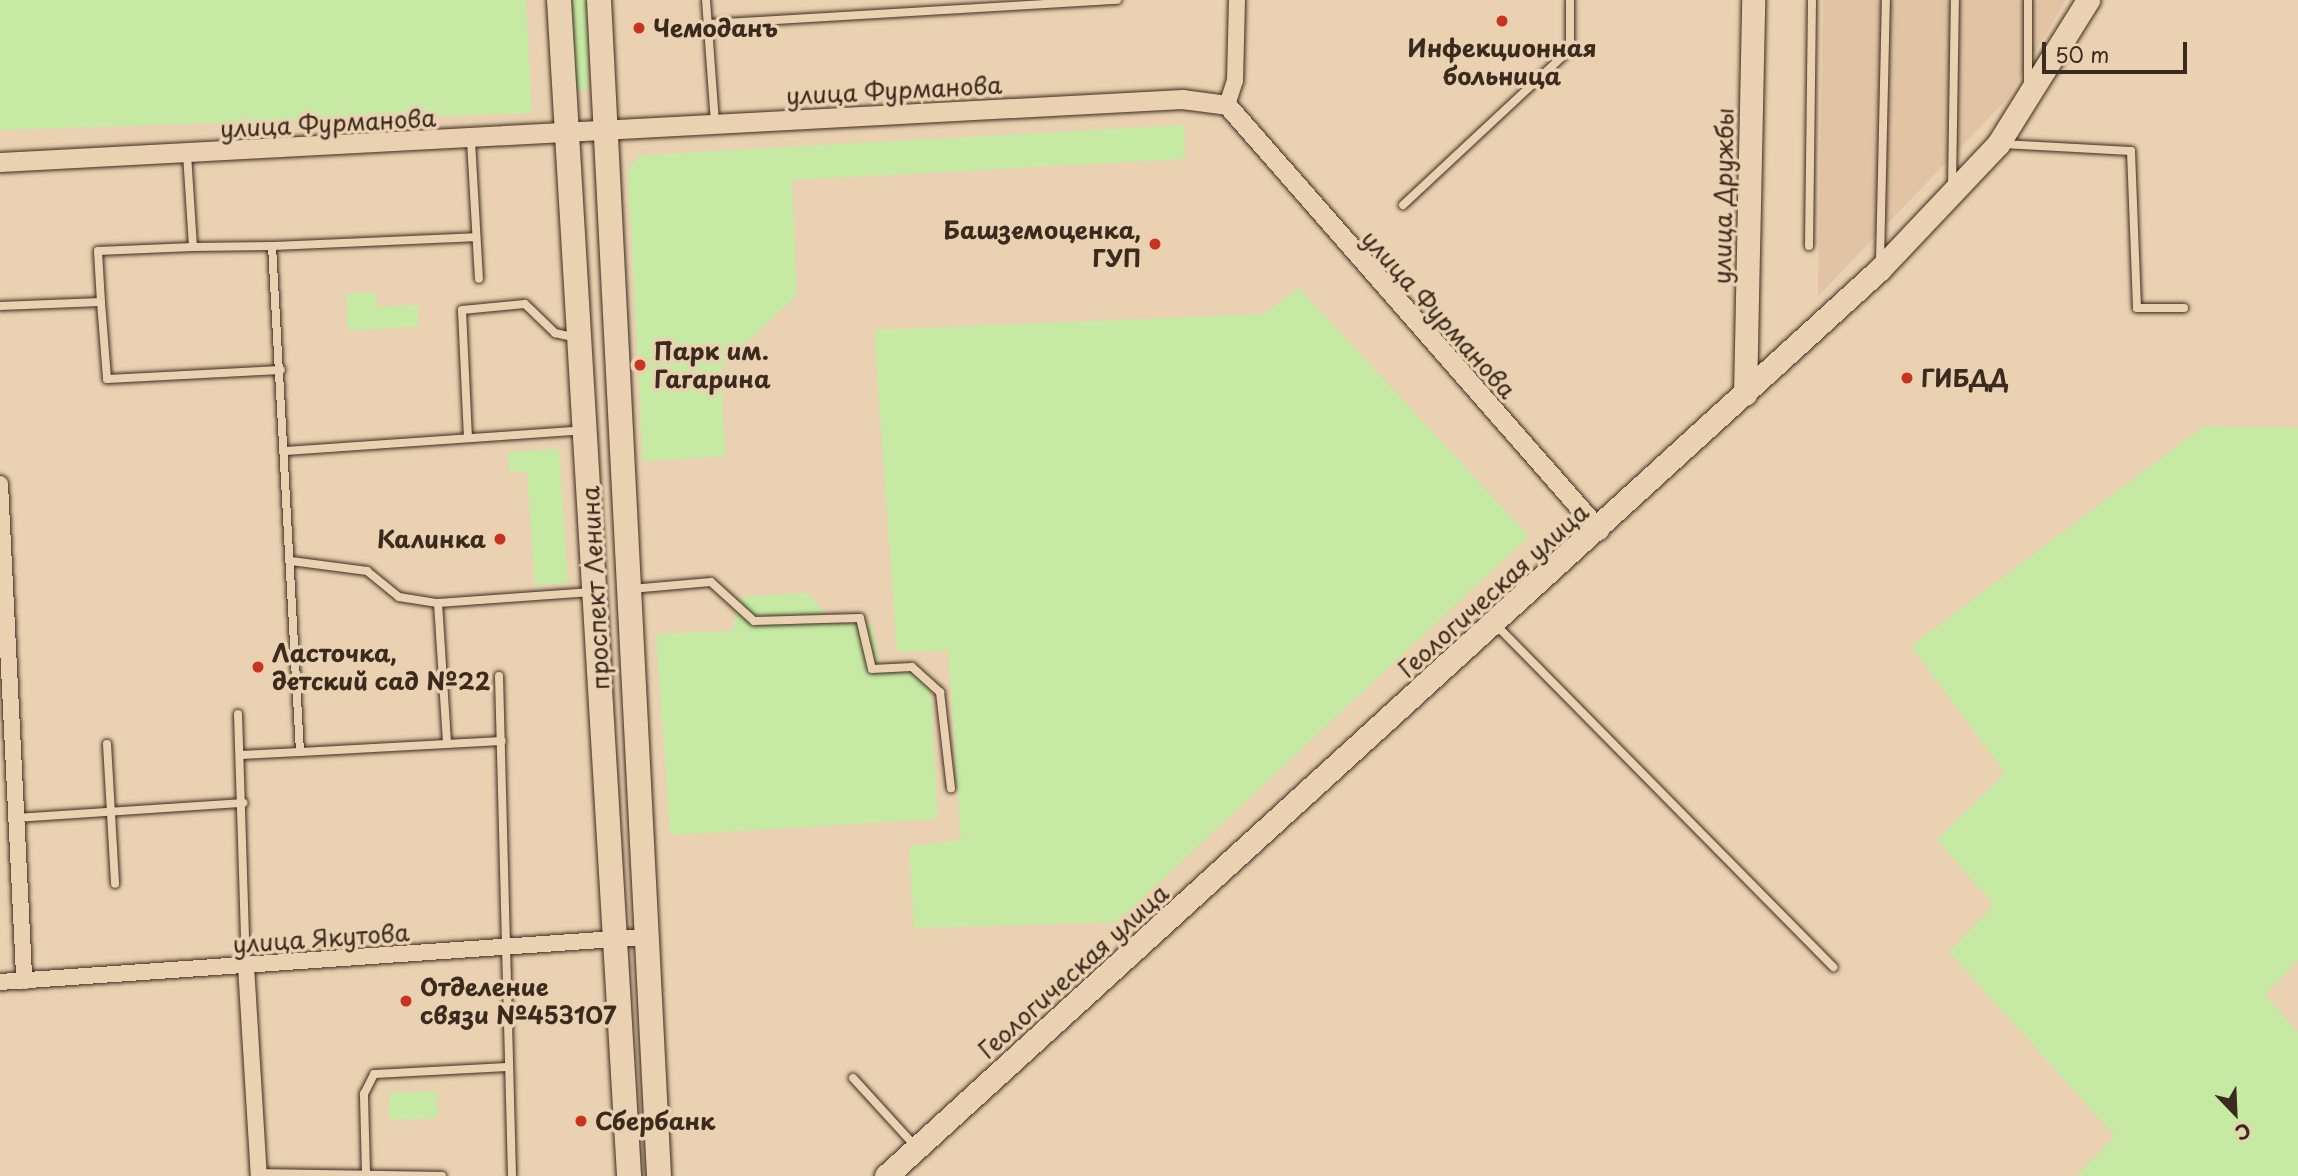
<!DOCTYPE html>
<html>
<head>
<meta charset="utf-8">
<style>
	body { margin:0 }
	#map { position:relative; width:2298px; height:1176px; overflow:hidden; background:#e9d1b1; font-family:"Playpen Sans",sans-serif }
	div>[style] { position:absolute }
	.built>* { inset:0; background:#e2c3a4 }
	.green>* { inset:0; background:#c6eaa4; transform-origin:0 0 }
	.roads { filter:drop-shadow(0 0 2px #3b2a1e) drop-shadow(0 0 2px #3b2a1e) }
	.service>* { height:8px; margin:-4px; padding:0 4px; transform-origin:4px; border-radius:4px; background:#e9d1b1 }
	.minor>* { height:16px; margin:-8px; padding:0 8px; transform-origin:8px; border-radius:8px; background:#e9d1b1 }
	.tertiary>* { height:19px; margin:-9.5px; padding:0 9.5px; transform-origin:9.5px; border-radius:9.5px; background:#e9d1b1 }
	.secondary>* { height:23px; margin:-11.5px; padding:0 11.5px; transform-origin:11.5px; border-radius:11.5px; background:#e9d1b1 }
	.primary>* { height:24px; margin:-12px; padding:0 12px; transform-origin:12px; border-radius:12px; background:#e9d1b1 }
	.dots>* { width:19px; height:19px; translate:-50% -50%; box-sizing:border-box; border:4px solid #e9d1b1; border-radius:50% }
	span { translate:-50% -50%; white-space:nowrap; text-align:center; line-height:1.15; -webkit-text-stroke:7px #e9d1b1; paint-order:stroke }
	.poi-label { font-size:24px; color:#3b2a1e; font-weight:700 }
	.left { translate:0 -50%; text-align:left }
	.right { translate:-100% -50%; text-align:right }
	.street-label { font-size:24px; color:#3b2a1e }
	.north { position:absolute; left:2200px; top:1078px; width:70px; height:70px; -webkit-text-stroke:5px #e9d1b1; paint-order:stroke; rotate:157deg; font-size:19px; font-weight:700; line-height:28px; text-align:center; color:#3b2a1e }
	.north::after { content:''; display:block; margin:auto; width:24px; height:32px; background:#3b2a1e; clip-path:polygon(50% 0,100% 100%,50% 72%,0 100%) }
	.scale { position:absolute; left:2042px; top:42px; width:145px; height:32px; box-sizing:border-box; border:4px solid #3b2a1e; border-top:0; padding-left:9px; font-size:21px; line-height:24px; white-space:nowrap; color:#3b2a1e; -webkit-text-stroke:5px #e9d1b1; paint-order:stroke }
</style>
</head>
<body>
<div id="map">
	<div class="built">
		<i style="clip-path:polygon(1823px 0,2066px 0,2007px 99px,1818px 296px)"></i>
	</div>
	<div class="green">
		<i style="clip-path:polygon(0 0,526px 0,532px 113px,0 130px)"></i>
		<i style="left:572px;top:0;width:16px;height:90px"></i>
		<i style="clip-path:polygon(1185px 125px,1185px 159px,792px 180px,797px 295px,721px 367px,725px 456px,643px 461px,628px 170px,639px 155px)"></i>
		<i style="clip-path:polygon(1299px 288px,1529px 536px,1117px 922px,914px 928px,909px 846px,961px 840px,948px 650px,897px 652px,874px 330px,1263px 314px)"></i>
		<i style="clip-path:polygon(376px 292px,377px 307px,418px 305px,419px 326px,348px 331px,346px 294px)"></i>
		<i style="clip-path:polygon(2204px 426px,2298px 428px,2298px 960px,2265px 994px,2298px 1033px,2298px 1176px,2076px 1176px,2115px 1136px,1949px 952px,1994px 905px,1937px 840px,2005px 773px,1911px 646px)"></i>
		<i style="clip-path:polygon(559px 449px,568px 583px,535px 586px,527px 472px,509px 472px,508px 452px)"></i>
		<i style="clip-path:polygon(808px 593px,835px 624px,872px 623px,880px 668px,930px 673px,938px 819px,670px 835px,656px 634px,732px 631px,740px 597px)"></i>
		<i style="left:437px;top:1091px;width:27px;height:48px;rotate:88deg"></i>
	</div>
	<div class="roads">
		<div class="service">
			<i style="left:706px;top:0;width:124px;rotate:85.8deg"></i>
			<i style="left:708px;top:24px;width:410px;rotate:-3.4deg"></i>
			<i style="left:2028px;top:86px;width:86px;rotate:-90deg"></i>
			<i style="left:471px;top:141px;width:138px;rotate:86.7deg"></i>
			<i style="left:2002px;top:144px;width:129px;rotate:3.1deg"></i>
			<i style="left:2131px;top:151px;width:157px;rotate:87.8deg"></i>
			<i style="left:2137px;top:308px;width:47px"></i>
			<i style="left:187px;top:154px;width:93px;rotate:86.3deg"></i>
			<i style="left:193px;top:247px;width:79px;rotate:-0.7deg"></i>
			<i style="left:272px;top:246px;width:507px;rotate:86.83deg"></i>
			<i style="left:300px;top:752px;width:202px;rotate:-3.1deg"></i>
			<i style="left:1952px;top:186px;width:186px;rotate:-89.1deg"></i>
			<i style="left:1403px;top:205px;width:229px;rotate:-43deg"></i>
			<i style="left:1570px;top:49px;width:49px;rotate:-90deg"></i>
			<i style="left:272px;top:246px;width:204px;rotate:-2.5deg"></i>
			<i style="left:1809px;top:246px;width:246px;rotate:-89.3deg"></i>
			<i style="left:1880px;top:260px;width:260px;rotate:-88.7deg"></i>
			<i style="left:101px;top:302px;width:51px;rotate:-93.4deg"></i>
			<i style="left:98px;top:251px;width:95px;rotate:-2.4deg"></i>
			<i style="left:0;top:306px;width:101px;rotate:-2.3deg"></i>
			<i style="left:101px;top:302px;width:77px;rotate:85.5deg"></i>
			<i style="left:107px;top:379px;width:174px;rotate:-3deg"></i>
			<i style="left:468px;top:438px;width:128px;rotate:-92.7deg"></i>
			<i style="left:462px;top:310px;width:63px;rotate:-5.4deg"></i>
			<i style="left:525px;top:304px;width:42px;rotate:44deg"></i>
			<i style="left:555px;top:333px;width:23px;rotate:13deg"></i>
			<i style="left:286px;top:451px;width:298px;rotate:-4deg"></i>
			<i style="left:291px;top:561px;width:77px;rotate:7.5deg"></i>
			<i style="left:367px;top:571px;width:41px;rotate:39.1deg"></i>
			<i style="left:399px;top:597px;width:39px;rotate:9deg"></i>
			<i style="left:438px;top:603px;width:154px;rotate:-4.1deg"></i>
			<i style="left:631px;top:589px;width:80px;rotate:-5deg"></i>
			<i style="left:711px;top:582px;width:58px;rotate:42.2deg"></i>
			<i style="left:754px;top:621px;width:106px;rotate:-1.6deg"></i>
			<i style="left:860px;top:618px;width:52px;rotate:76.8deg"></i>
			<i style="left:872px;top:669px;width:40px;rotate:-2.9deg"></i>
			<i style="left:912px;top:667px;width:38px;rotate:42deg"></i>
			<i style="left:940px;top:692px;width:97px;rotate:83.5deg"></i>
			<i style="left:438px;top:603px;width:141px;rotate:86.3deg"></i>
			<i style="left:1495px;top:624px;width:482px;rotate:45.4deg"></i>
			<i style="left:499px;top:676px;width:500px;rotate:88.51deg"></i>
			<i style="left:238px;top:714px;width:252px;rotate:88.2deg"></i>
			<i style="left:107px;top:744px;width:140px;rotate:86.7deg"></i>
			<i style="left:240px;top:755px;width:60px;rotate:-2.9deg"></i>
			<i style="left:16px;top:818px;width:228px;rotate:-3.8deg"></i>
			<i style="left:853px;top:1078px;width:92px;rotate:47.6deg"></i>
			<i style="left:259px;top:1173px;width:183px;rotate:0.9deg"></i>
			<i style="left:366px;top:1173px;width:79px;rotate:-91.5deg"></i>
			<i style="left:364px;top:1094px;width:22px;rotate:-63deg"></i>
			<i style="left:374px;top:1074px;width:134px;rotate:-3deg"></i>
		</div>
		<div class="minor">
			<i style="left:1227px;top:105px;width:25px;rotate:-72deg"></i>
			<i style="left:1235px;top:81px;width:81px;rotate:-88.6deg"></i>
			<i style="left:0;top:484px;width:498px;rotate:87.2deg"></i>
			<i style="left:246px;top:966px;width:210px;rotate:86.5deg"></i>
			<i style="left:0;top:982px;width:646px;rotate:-4deg"></i>
		</div>
		<div class="tertiary">
			<i style="left:0;top:162px;width:1184px;rotate:-3.05deg"></i>
			<i style="left:1182px;top:99px;width:45px;rotate:7.6deg"></i>
			<i style="left:1227px;top:105px;width:565px;rotate:48.8deg"></i>
		</div>
		<div class="secondary">
			<i style="left:1745px;top:394px;width:394px;rotate:-88.8deg"></i>
			<i style="left:886px;top:1176px;width:1344px;rotate:-42.38deg"></i>
			<i style="left:1879px;top:270px;width:173px;rotate:-46.6deg"></i>
			<i style="left:1998px;top:144px;width:170px;rotate:-58deg"></i>
		</div>
		<div class="primary">
			<i style="left:559px;top:0;width:1178px;rotate:86.59deg"></i>
			<i style="left:599px;top:0;width:1178px;rotate:87.08deg"></i>
		</div>
	</div>
	<div class="dots">
		<i style="left:1502px;top:21px;background:#c8321e"></i>
		<i style="left:639px;top:28px;background:#c8321e"></i>
		<i style="left:1155px;top:244px;background:#c8321e"></i>
		<i style="left:640px;top:365px;background:#c8321e"></i>
		<i style="left:1907px;top:378px;background:#c8321e"></i>
		<i style="left:500px;top:539px;background:#c8321e"></i>
		<i style="left:258px;top:667px;background:#c8321e"></i>
		<i style="left:406px;top:1001px;background:#c8321e"></i>
		<i style="left:581px;top:1121px;background:#c8321e"></i>
	</div>
	<div class="poi-label">
		<span class="left" style="left:653px;top:28px">Чемоданъ</span>
		<span style="left:1502px;top:62px">Инфекционная<br>больница</span>
		<span class="right" style="left:1141px;top:244px">Башземоценка,<br>ГУП</span>
		<span class="left" style="left:654px;top:365px">Парк им.<br>Гагарина</span>
		<span class="left" style="left:1921px;top:378px">ГИБДД</span>
		<span class="right" style="left:486px;top:539px">Калинка</span>
		<span class="left" style="left:272px;top:667px">Ласточка,<br>детский сад №22</span>
		<span class="left" style="left:420px;top:1001px">Отделение<br>связи №453107</span>
		<span class="left" style="left:595px;top:1121px">Сбербанк</span>
	</div>
	<div class="street-label">
		<span style="left:894px;top:90px;rotate:-3deg">улица Фурманова</span>
		<span style="left:328px;top:123px;rotate:-3deg">улица Фурманова</span>
		<span style="left:1723px;top:196px;rotate:-89deg">улица Дружбы</span>
		<span style="left:1439px;top:314px;rotate:48deg">улица Фурманова</span>
		<span style="left:595px;top:588px;rotate:-93deg">проспект Ленина</span>
		<span style="left:1493px;top:590px;rotate:-42deg">Геологическая улица</span>
		<span style="left:321px;top:938px;rotate:-4deg">улица Якутова</span>
		<span style="left:1073px;top:971px;rotate:-42deg">Геологическая улица</span>
	</div>
	<div class="north">С</div>
	<div class="scale">50 m</div>
</div>
</body>
</html>
